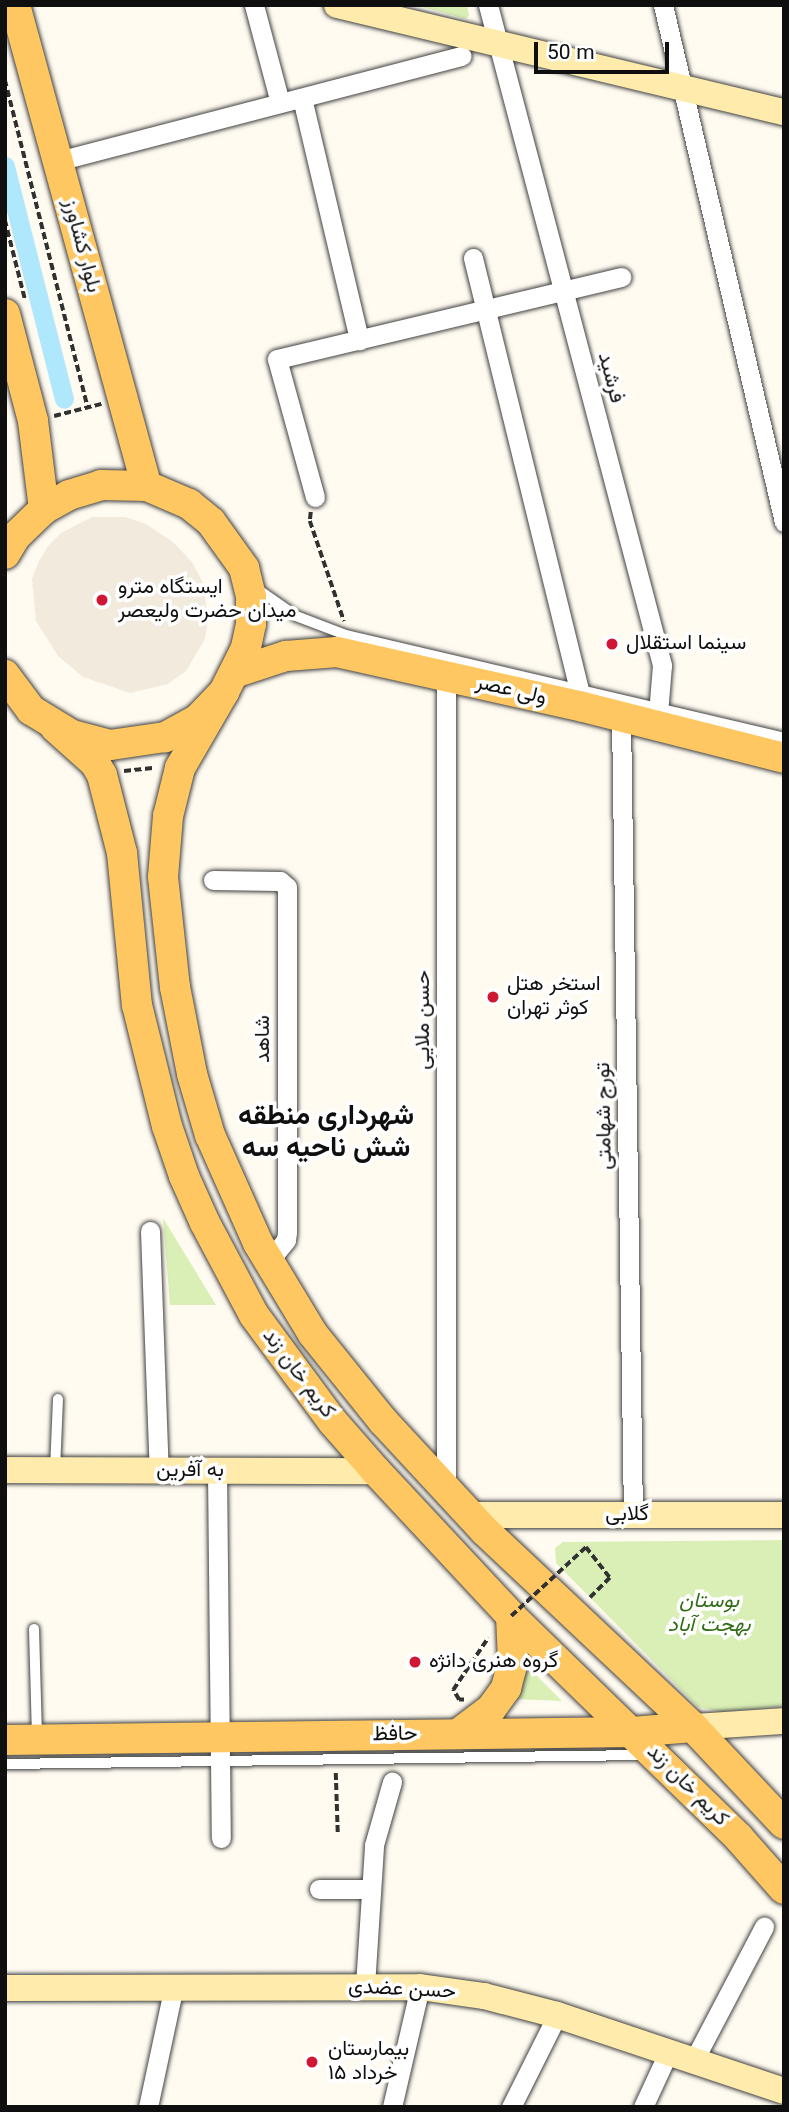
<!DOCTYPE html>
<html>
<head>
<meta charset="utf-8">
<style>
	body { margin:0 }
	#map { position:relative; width:789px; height:2112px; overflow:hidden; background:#fffbf1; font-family:Georgia,Vazirmatn,serif }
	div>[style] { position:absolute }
	.green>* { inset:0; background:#d9efb5 }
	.plaza>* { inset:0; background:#f1eadd }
	.canal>* { height:19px; margin:-9.5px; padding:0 9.5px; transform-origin:9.5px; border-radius:9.5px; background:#afe8fd }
	.path>* { height:3.5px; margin-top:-1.75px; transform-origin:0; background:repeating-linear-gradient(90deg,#313131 0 7px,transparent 0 10.5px) }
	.roads { filter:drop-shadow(0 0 2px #424242) drop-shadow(0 0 2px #424242) }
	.lane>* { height:10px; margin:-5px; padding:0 5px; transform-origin:5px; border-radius:5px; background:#fff }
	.street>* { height:19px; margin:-9.5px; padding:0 9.5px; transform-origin:9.5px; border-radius:9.5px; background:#fff }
	.secondary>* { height:26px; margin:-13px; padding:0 13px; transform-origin:13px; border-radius:13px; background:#ffecac }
	.primary>* { height:30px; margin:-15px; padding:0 15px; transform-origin:15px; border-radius:15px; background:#ffc761 }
	.path-bridge>* { height:3.5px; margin-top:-1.75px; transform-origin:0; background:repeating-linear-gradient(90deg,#313131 0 7px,transparent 0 10.5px) }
	.dots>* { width:19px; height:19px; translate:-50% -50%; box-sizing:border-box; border:4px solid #fff; border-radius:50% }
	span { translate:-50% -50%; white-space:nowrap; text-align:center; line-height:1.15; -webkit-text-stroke:7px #fff; paint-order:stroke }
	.street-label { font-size:21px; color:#0f0f0f }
	.poi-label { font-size:21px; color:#0f0f0f }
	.left { translate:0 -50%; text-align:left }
	.park-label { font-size:21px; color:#336e17; font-style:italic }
	.district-label { font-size:28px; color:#0f0f0f; font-weight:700 }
	.frame { position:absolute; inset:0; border:7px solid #0f0f0f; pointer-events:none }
	.scale { position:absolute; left:534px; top:42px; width:135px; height:32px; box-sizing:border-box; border:4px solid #0f0f0f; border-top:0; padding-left:9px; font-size:21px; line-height:24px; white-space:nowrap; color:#0f0f0f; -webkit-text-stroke:5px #fff; paint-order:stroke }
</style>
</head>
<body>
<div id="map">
	<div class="green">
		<i style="clip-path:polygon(415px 5px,467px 5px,469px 15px,466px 19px)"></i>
		<i style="clip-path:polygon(163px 1218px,216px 1305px,170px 1305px)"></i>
		<i style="clip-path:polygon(784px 1540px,784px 1706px,721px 1712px,698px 1707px,556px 1563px,555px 1548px,563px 1542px)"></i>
		<i style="clip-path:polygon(526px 1665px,562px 1701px,514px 1699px)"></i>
	</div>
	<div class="plaza">
		<i style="clip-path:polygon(92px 517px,125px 517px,146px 524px,173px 542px,192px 562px,203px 583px,208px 621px,205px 639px,186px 671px,168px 684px,130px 693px,83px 677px,58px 656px,36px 621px,32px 579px,39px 561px,48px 546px,61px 533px)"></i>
	</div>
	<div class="canal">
		<i style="left:5px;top:166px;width:240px;rotate:75.8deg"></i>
	</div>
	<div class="path">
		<i style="left:5px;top:80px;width:337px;rotate:75.8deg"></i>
		<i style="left:5px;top:220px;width:81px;rotate:75.8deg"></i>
		<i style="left:54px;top:416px;width:49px;rotate:-14.3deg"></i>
		<i style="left:311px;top:512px;width:9px;rotate:96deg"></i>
		<i style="left:310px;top:521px;width:106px;rotate:71.2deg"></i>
		<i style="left:124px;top:771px;width:31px;rotate:-6deg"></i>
		<i style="left:586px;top:1547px;width:39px;rotate:52deg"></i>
		<i style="left:610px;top:1578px;width:28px;rotate:135deg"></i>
		<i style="left:464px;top:1700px;width:5px;rotate:180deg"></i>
		<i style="left:459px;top:1700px;width:12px;rotate:-121deg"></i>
		<i style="left:453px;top:1690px;width:63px;rotate:-56.1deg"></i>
		<i style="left:336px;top:1773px;width:61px;rotate:88.1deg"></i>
	</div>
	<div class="roads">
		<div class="lane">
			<i style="left:256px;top:588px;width:49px;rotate:35deg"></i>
			<i style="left:296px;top:616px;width:53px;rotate:20.8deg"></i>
			<i style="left:346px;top:635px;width:450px;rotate:13.2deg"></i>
			<i style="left:55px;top:1470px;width:71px;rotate:-87.6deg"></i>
			<i style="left:34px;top:1629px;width:107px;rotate:88.4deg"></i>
			<i style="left:5px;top:1764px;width:640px;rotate:-0.81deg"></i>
		</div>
		<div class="street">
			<i style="left:254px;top:5px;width:101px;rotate:75.1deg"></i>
			<i style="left:488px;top:5px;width:683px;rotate:75.23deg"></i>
			<i style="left:662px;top:665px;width:61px;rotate:94.7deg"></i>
			<i style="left:663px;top:5px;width:531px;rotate:76.83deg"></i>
			<i style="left:302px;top:98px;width:249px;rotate:76.7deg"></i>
			<i style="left:58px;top:161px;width:417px;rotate:-14.6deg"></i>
			<i style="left:473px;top:258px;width:462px;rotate:76.2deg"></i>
			<i style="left:315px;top:497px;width:143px;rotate:-105.4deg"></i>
			<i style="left:277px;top:359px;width:354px;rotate:-13.4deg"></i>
			<i style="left:621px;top:717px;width:798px;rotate:89.14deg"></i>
			<i style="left:213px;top:880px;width:67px;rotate:0.9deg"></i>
			<i style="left:280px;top:881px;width:9px;rotate:41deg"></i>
			<i style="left:287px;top:887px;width:345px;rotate:90deg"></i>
			<i style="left:287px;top:1232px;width:8px;rotate:97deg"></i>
			<i style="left:286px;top:1240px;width:28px;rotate:129deg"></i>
			<i style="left:150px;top:1231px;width:240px;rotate:87.9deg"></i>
			<i style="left:217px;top:1471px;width:367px;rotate:89.4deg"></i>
			<i style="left:446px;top:1490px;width:814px;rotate:-90deg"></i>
			<i style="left:319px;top:1889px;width:52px"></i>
			<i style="left:365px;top:1986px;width:141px;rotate:-86.3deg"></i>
			<i style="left:374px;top:1845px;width:66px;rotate:-74.1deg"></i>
			<i style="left:693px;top:2062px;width:153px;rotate:-62.3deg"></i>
			<i style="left:148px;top:2107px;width:124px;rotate:-77.9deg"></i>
			<i style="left:392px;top:2107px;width:123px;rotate:-76.9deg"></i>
			<i style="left:511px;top:2107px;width:103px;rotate:-63.4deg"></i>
			<i style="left:643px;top:2107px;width:60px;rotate:-65.2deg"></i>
		</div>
		<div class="secondary">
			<i style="left:337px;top:5px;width:460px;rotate:13.5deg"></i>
			<i style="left:5px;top:1470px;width:371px;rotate:0.2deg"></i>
			<i style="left:470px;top:1515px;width:314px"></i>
			<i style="left:693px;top:1727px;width:91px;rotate:-3.8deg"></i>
			<i style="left:5px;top:1988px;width:415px;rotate:-0.1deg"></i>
			<i style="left:420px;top:1987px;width:65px;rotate:8deg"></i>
			<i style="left:484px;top:1996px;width:75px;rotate:14.6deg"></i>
			<i style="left:557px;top:2015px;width:239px;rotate:18.5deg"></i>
		</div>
		<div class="primary">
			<i style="left:15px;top:5px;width:499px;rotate:74.7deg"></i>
			<i style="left:5px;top:314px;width:111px;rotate:75.3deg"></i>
			<i style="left:33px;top:421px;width:89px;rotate:82.9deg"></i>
			<i style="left:5px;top:554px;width:21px;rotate:-59deg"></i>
			<i style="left:16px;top:536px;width:39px;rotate:-44deg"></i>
			<i style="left:44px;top:509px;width:29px;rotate:-29deg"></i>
			<i style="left:69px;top:495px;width:34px;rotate:-17deg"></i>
			<i style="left:101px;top:485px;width:46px;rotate:1.2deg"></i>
			<i style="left:147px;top:486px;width:46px;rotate:23.2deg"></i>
			<i style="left:189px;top:504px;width:28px;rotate:39deg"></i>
			<i style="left:211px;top:522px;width:57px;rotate:54.3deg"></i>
			<i style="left:244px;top:568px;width:30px;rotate:76deg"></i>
			<i style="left:251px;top:597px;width:27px;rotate:90deg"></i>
			<i style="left:251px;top:624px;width:25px;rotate:102deg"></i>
			<i style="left:246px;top:648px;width:49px;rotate:116.6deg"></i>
			<i style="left:224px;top:692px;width:37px;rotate:134deg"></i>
			<i style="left:198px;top:719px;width:38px;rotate:151deg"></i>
			<i style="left:165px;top:737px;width:56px;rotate:171.7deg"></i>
			<i style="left:110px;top:745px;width:39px;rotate:-165deg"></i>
			<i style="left:72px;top:735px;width:48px;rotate:-148.6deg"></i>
			<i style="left:31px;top:710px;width:44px;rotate:-126.6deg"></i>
			<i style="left:237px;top:672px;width:52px;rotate:-18.1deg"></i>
			<i style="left:286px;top:656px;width:51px;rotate:-4.5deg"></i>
			<i style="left:337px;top:652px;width:252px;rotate:12.6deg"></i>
			<i style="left:583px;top:707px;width:207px;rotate:14.2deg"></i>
			<i style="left:224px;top:692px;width:88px;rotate:120.1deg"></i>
			<i style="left:180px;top:768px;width:49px;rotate:104deg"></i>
			<i style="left:168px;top:816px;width:61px;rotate:94.7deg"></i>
			<i style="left:163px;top:877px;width:111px;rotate:83.8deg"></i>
			<i style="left:175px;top:987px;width:89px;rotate:78.9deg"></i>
			<i style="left:192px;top:1074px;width:64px;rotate:73.6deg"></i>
			<i style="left:210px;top:1135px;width:118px;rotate:66deg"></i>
			<i style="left:258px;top:1243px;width:106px;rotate:58.9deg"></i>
			<i style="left:313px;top:1334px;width:112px;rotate:51.2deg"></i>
			<i style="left:383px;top:1421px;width:150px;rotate:47.2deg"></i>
			<i style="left:485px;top:1531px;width:286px;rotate:43.3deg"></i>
			<i style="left:693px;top:1727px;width:133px;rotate:46.8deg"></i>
			<i style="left:55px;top:727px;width:54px;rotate:42deg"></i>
			<i style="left:95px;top:763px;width:14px;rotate:60deg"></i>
			<i style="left:102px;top:775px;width:81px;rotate:75.6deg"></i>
			<i style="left:122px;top:853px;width:153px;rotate:84.4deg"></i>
			<i style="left:137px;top:1005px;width:125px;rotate:76.1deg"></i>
			<i style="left:167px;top:1126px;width:53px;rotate:71.2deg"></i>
			<i style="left:184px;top:1176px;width:51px;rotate:65.9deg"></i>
			<i style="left:205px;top:1223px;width:104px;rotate:62deg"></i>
			<i style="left:254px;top:1315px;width:133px;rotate:53.6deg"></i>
			<i style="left:333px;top:1422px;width:65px;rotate:48.7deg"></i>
			<i style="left:376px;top:1471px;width:198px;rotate:47deg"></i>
			<i style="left:511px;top:1616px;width:318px;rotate:44.2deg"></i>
			<i style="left:739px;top:1838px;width:68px;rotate:48.6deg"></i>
			<i style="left:458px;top:1734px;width:41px;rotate:-37.1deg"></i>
			<i style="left:491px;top:1709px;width:26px;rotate:-54deg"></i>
			<i style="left:506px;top:1688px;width:28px;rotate:-75deg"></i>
			<i style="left:513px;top:1661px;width:45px;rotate:-92.5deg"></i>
			<i style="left:5px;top:1740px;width:627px;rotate:-0.73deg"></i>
			<i style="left:632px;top:1732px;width:61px;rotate:-4.7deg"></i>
		</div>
	</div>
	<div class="path-bridge">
		<i style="left:511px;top:1616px;width:102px;rotate:-42.6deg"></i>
	</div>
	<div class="dots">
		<i style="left:102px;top:600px;background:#cf1734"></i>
		<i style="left:612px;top:644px;background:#cf1734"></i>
		<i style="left:493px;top:997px;background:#cf1734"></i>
		<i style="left:415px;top:1662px;background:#cf1734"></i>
		<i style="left:312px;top:2062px;background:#cf1734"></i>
	</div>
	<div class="street-label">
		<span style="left:81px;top:246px;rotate:75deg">بلوار کشاورز</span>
		<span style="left:610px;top:378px;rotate:75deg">فرشید</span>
		<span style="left:511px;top:691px;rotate:13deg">ولی عصر</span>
		<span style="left:424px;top:1020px;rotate:-90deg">حسن ملایی</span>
		<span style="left:264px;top:1039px;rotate:-90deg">شاهد</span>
		<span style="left:605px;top:1116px;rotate:-91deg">تورج شهامتی</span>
		<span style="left:298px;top:1374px;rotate:53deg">کریم خان زند</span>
		<span style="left:190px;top:1471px">به آفرین</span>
		<span style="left:627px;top:1515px">گلابی</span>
		<span style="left:395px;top:1735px;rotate:-1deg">حافظ</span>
		<span style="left:687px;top:1786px;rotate:45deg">کریم خان زند</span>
		<span style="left:402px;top:1990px;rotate:3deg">حسن عضدی</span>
	</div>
	<div class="poi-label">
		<span class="left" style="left:118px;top:600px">ایستگاه مترو<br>میدان حضرت ولیعصر</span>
		<span class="left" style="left:626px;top:644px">سینما استقلال</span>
		<span class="left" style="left:507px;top:997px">استخر هتل<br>کوثر تهران</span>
		<span class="left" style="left:429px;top:1662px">گروه هنری دانژه</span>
		<span class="left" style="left:328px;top:2062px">بیمارستان<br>۱۵ خرداد</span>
	</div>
	<div class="park-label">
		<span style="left:709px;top:1614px">بوستان<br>بهجت آباد</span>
	</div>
	<div class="district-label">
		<span style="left:326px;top:1133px">شهرداری منطقه<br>شش ناحیه سه</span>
	</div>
	<div class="frame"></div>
	<div class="scale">50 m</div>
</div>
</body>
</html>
